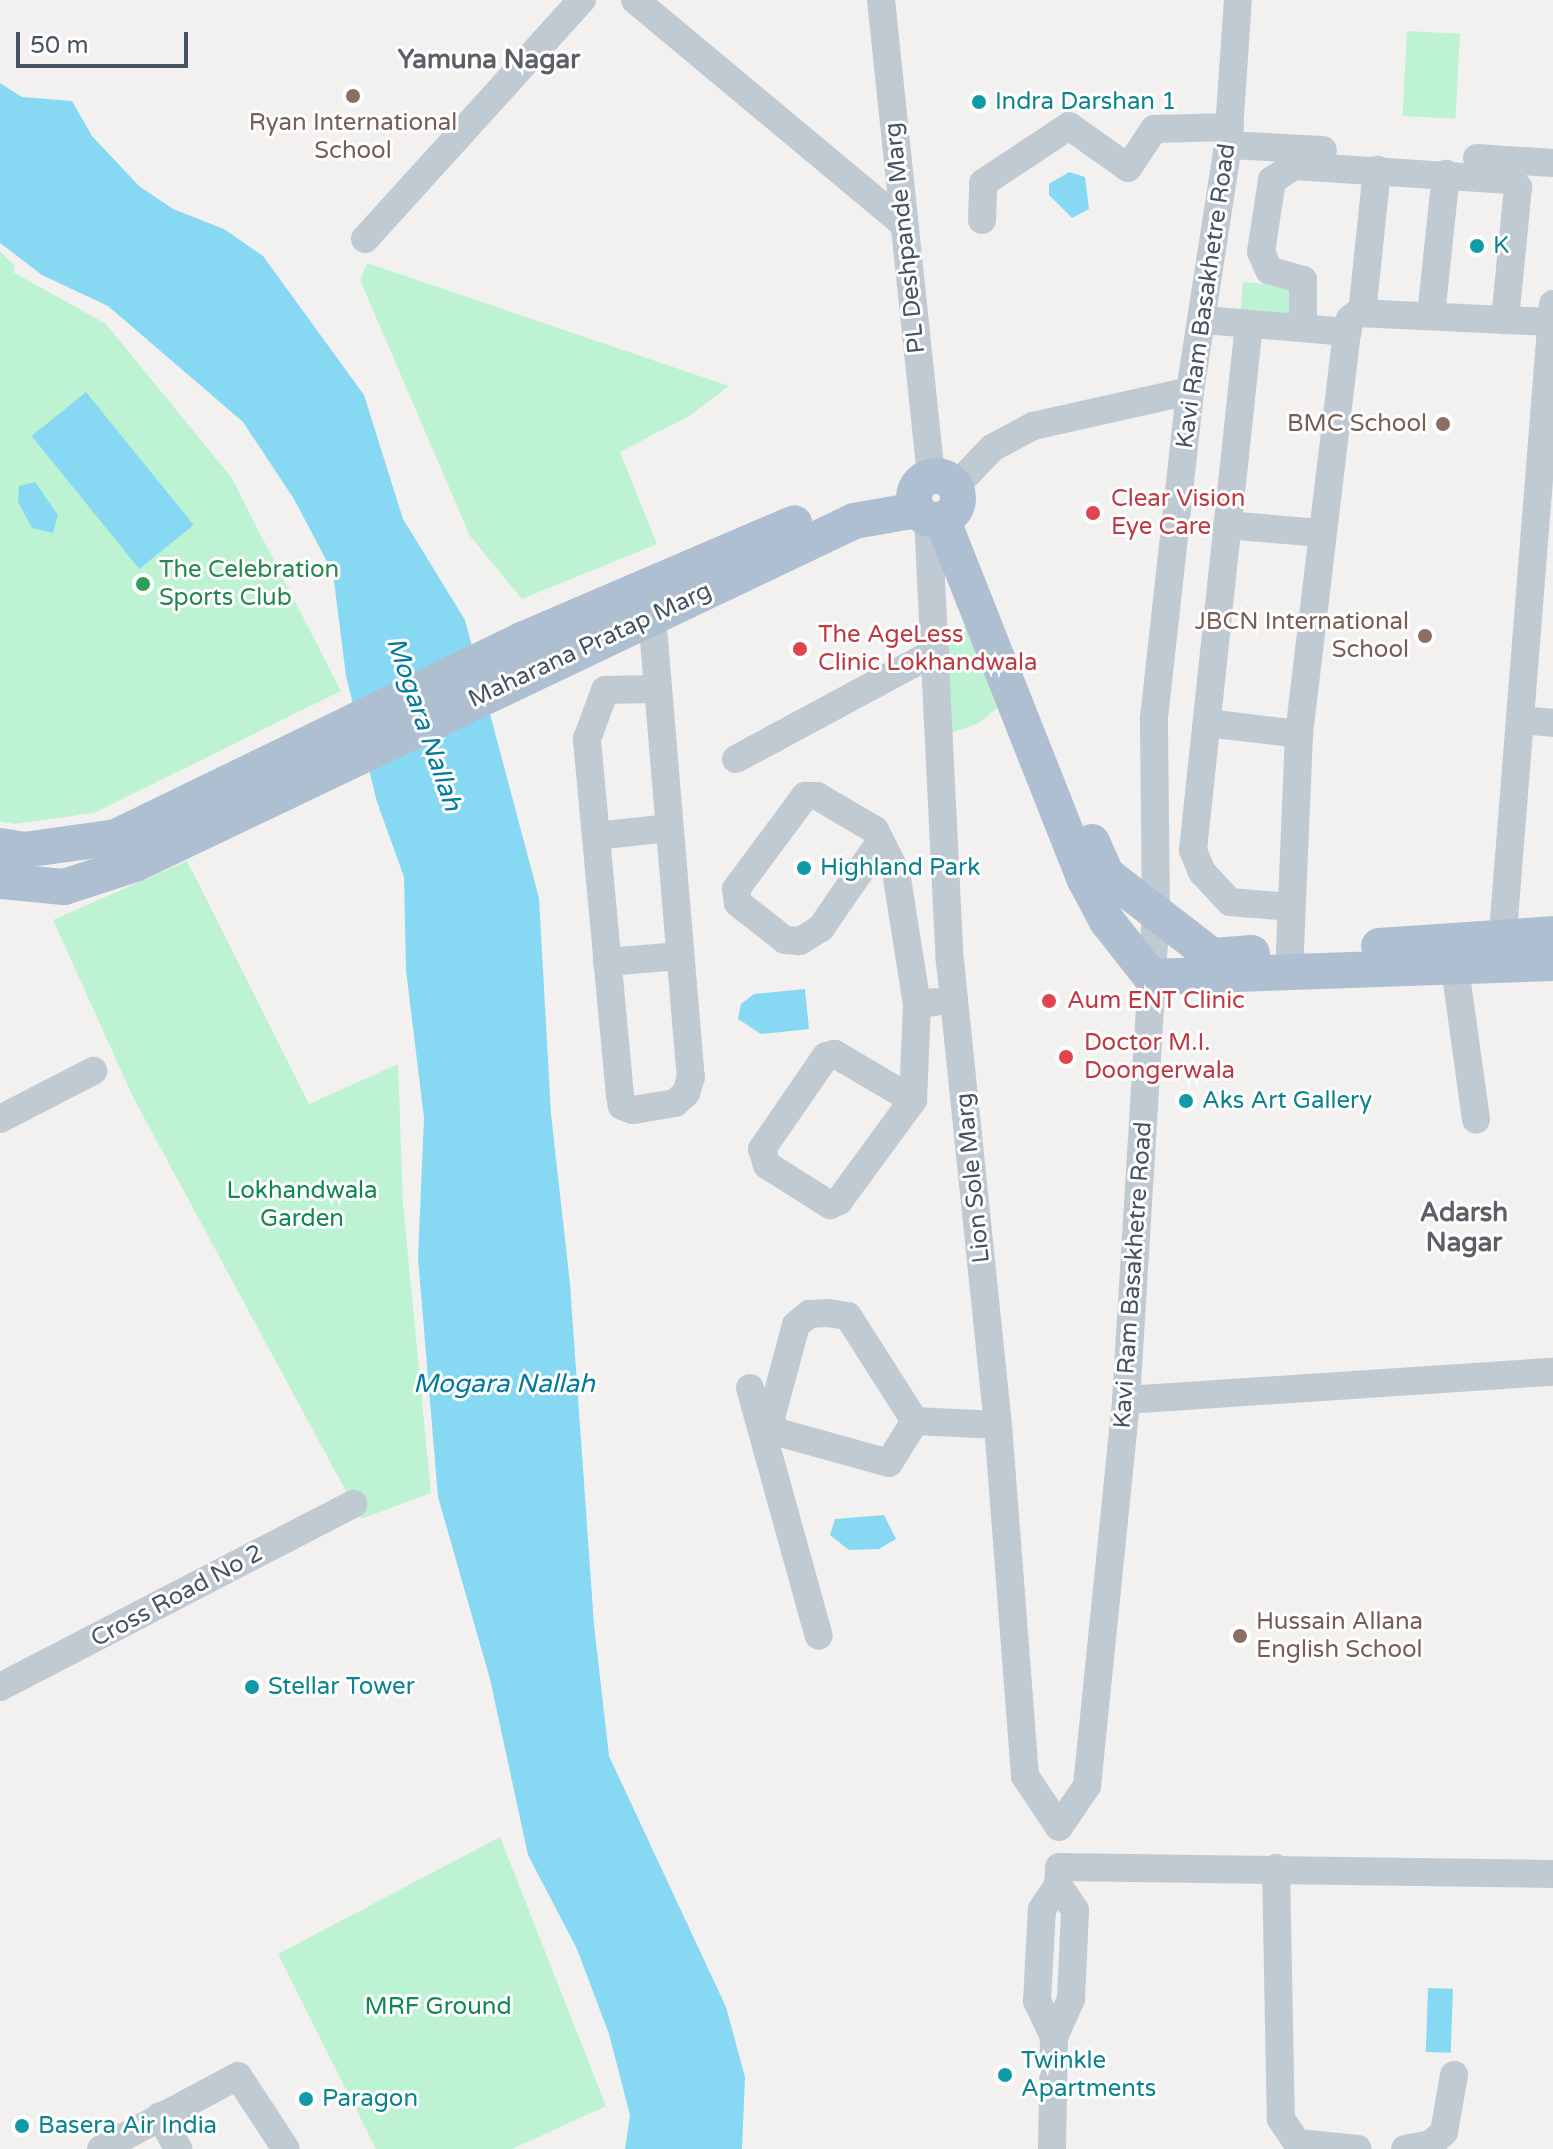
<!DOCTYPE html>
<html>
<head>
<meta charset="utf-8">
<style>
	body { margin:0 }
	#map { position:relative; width:1553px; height:2149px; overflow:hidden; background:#f3f0f0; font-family:"Varela Round",sans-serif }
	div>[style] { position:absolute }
	.green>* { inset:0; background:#bdf3d3; transform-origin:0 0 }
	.water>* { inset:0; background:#87d9f3; transform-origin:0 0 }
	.minor>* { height:28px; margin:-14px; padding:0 14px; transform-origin:14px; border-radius:14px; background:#c0cad3 }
	.major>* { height:36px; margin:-18px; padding:0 18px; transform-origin:18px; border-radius:18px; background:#aebfd1 }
	.major>.ring { margin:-18px; padding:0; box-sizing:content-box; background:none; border:36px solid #aebfd1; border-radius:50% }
	.dots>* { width:22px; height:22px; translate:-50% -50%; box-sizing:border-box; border:4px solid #fff; border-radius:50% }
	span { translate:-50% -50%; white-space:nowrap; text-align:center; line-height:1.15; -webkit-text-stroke:6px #fff; paint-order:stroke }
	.culture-label { font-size:24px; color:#0d838f }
	.left { translate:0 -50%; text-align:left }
	.education-label { font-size:24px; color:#785e54 }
	.right { translate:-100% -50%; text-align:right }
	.street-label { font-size:24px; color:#475360 }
	.health-label { font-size:24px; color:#be3a42 }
	.leisure-label { font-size:24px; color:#27864d }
	.park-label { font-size:24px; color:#10884f }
	.neighbourhood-label { font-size:26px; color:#5c6066; font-weight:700 }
	.water-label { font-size:26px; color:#047a9f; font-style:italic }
	.scale { position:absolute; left:16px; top:32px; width:172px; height:36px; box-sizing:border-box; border:4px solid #475360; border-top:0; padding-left:10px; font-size:24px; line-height:28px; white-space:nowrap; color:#475360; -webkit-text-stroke:6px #fff; paint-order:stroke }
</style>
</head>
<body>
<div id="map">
	<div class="green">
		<i style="left:1407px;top:31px;width:53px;height:85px;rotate:3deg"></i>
		<i style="clip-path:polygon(0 251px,15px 266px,13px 272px,106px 324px,231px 477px,341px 691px,94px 813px,15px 824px,0 821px)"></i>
		<i style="clip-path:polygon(367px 263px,729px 386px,689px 416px,620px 452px,657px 544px,522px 599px,470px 536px,360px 280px)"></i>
		<i style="left:1243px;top:282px;width:57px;height:30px;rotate:5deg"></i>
		<i style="clip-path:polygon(966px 626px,997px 708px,979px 723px,951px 733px,945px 633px)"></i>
		<i style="clip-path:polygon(187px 861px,309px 1104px,398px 1064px,403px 1204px,431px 1493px,361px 1519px,133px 1097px,53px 920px)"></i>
		<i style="clip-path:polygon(500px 1837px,606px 2106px,512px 2149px,376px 2149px,278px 1954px)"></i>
	</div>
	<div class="water">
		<i style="clip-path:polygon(0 83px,22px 97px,72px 101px,92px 136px,139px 186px,173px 209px,224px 229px,263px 256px,364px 395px,403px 519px,465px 620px,539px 898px,551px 1114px,570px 1284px,594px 1625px,609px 1756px,726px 2007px,745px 2077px,742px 2149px,625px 2149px,630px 2115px,609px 2034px,577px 1949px,528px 1855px,490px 1679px,438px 1497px,418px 1258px,424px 1118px,406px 970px,404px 877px,377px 802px,346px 676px,333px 573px,294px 499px,243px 422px,108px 306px,42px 275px,0 243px)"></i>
		<i style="clip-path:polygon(1069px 172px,1085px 177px,1089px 209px,1072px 218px,1049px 195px,1049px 184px)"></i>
		<i style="left:86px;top:392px;width:171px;height:70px;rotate:51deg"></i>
		<i style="clip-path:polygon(35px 482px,58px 515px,53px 533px,32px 528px,18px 502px,19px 486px)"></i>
		<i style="clip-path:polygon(805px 989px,809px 1029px,761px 1034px,738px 1019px,741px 1004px,754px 994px)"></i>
		<i style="clip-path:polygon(884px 1515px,896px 1539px,879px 1549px,849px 1550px,830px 1535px,835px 1519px)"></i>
		<i style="left:1428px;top:1988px;width:25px;height:64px;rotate:2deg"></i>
	</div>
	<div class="minor">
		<i style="left:635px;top:0;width:346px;rotate:39.8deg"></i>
		<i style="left:881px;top:0;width:479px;rotate:84deg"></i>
		<i style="left:1228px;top:145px;width:95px;rotate:3deg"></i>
		<i style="left:1477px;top:158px;width:76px;rotate:3.8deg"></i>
		<i style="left:982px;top:220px;width:37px;rotate:-88deg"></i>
		<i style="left:983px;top:183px;width:103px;rotate:-33.5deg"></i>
		<i style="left:1069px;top:126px;width:72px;rotate:35.4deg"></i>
		<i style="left:1128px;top:168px;width:47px;rotate:-56.3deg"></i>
		<i style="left:1154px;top:129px;width:76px;rotate:-1.5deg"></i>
		<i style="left:365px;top:239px;width:323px;rotate:-47.8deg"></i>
		<i style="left:1362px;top:313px;width:144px;rotate:-84deg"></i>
		<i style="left:1431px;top:316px;width:143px;rotate:-84deg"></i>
		<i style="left:1204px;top:320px;width:144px;rotate:4.8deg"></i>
		<i style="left:1347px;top:332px;width:13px;rotate:-77deg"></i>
		<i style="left:1350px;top:319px;width:10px;rotate:-37deg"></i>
		<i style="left:1358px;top:313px;width:192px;rotate:2.7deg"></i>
		<i style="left:1249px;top:324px;width:529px;rotate:96.08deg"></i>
		<i style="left:1193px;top:850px;width:24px;rotate:68deg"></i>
		<i style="left:1202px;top:872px;width:41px;rotate:47deg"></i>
		<i style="left:1230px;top:902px;width:61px;rotate:4.7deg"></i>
		<i style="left:1303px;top:328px;width:48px;rotate:-90deg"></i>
		<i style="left:1303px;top:280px;width:35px;rotate:-164deg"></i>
		<i style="left:1269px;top:270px;width:20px;rotate:-114deg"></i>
		<i style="left:1261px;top:252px;width:73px;rotate:-81.3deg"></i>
		<i style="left:1272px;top:180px;width:26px;rotate:-32deg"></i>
		<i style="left:1294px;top:166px;width:216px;rotate:3.7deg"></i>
		<i style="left:1510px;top:180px;width:11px;rotate:41deg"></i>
		<i style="left:1518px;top:187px;width:134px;rotate:95.6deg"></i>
		<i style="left:955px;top:487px;width:54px;rotate:-46.5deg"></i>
		<i style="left:992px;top:448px;width:47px;rotate:-28.2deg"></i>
		<i style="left:1033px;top:426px;width:161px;rotate:-12.6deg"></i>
		<i style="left:928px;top:518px;width:444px;rotate:87.2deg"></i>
		<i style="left:950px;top:961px;width:466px;rotate:84.1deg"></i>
		<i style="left:998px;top:1425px;width:352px;rotate:85.6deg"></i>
		<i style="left:1025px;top:1776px;width:61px;rotate:56.3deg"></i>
		<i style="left:1227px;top:525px;width:94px;rotate:4.9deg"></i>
		<i style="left:652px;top:616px;width:463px;rotate:85.2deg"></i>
		<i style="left:691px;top:1077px;width:17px;rotate:107deg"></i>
		<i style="left:686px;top:1093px;width:15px;rotate:138deg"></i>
		<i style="left:675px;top:1103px;width:43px;rotate:170.5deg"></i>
		<i style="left:633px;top:1110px;width:12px;rotate:-160deg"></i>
		<i style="left:622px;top:1106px;width:10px;rotate:-101deg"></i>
		<i style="left:620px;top:1096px;width:359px;rotate:-95.3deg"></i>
		<i style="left:587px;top:739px;width:52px;rotate:-69.8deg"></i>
		<i style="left:605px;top:690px;width:50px;rotate:-1.1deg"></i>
		<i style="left:1520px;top:720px;width:33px;rotate:5deg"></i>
		<i style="left:1207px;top:723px;width:93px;rotate:6.8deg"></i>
		<i style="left:736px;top:759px;width:226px;rotate:-28.3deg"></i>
		<i style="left:596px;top:836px;width:72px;rotate:-6.3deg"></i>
		<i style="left:878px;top:845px;width:101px;rotate:124.5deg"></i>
		<i style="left:821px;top:928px;width:25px;rotate:148deg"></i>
		<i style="left:800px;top:941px;width:15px;rotate:-176deg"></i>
		<i style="left:785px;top:940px;width:60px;rotate:-141.8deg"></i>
		<i style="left:738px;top:903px;width:14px;rotate:-98deg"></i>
		<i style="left:736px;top:889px;width:116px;rotate:-53.4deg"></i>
		<i style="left:805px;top:796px;width:12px"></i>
		<i style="left:817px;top:796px;width:67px;rotate:30.4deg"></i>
		<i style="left:875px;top:830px;width:47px;rotate:63.4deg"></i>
		<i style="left:896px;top:872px;width:134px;rotate:81deg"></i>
		<i style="left:1501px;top:957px;width:655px;rotate:-85.45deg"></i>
		<i style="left:607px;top:962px;width:73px;rotate:-4.7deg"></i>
		<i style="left:1455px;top:968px;width:153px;rotate:82.1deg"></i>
		<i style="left:1289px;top:973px;width:239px;rotate:-87.6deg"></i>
		<i style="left:1299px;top:734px;width:405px;rotate:-83.2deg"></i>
		<i style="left:913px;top:1100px;width:91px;rotate:-149.5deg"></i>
		<i style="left:835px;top:1054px;width:9px;rotate:167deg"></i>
		<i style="left:826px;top:1056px;width:113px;rotate:124.5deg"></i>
		<i style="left:762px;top:1149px;width:17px;rotate:73deg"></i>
		<i style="left:767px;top:1165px;width:75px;rotate:32.4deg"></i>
		<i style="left:830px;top:1205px;width:10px;rotate:-24deg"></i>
		<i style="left:839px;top:1201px;width:125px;rotate:-53.8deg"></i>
		<i style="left:913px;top:1100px;width:96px;rotate:-87.6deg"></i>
		<i style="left:917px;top:1004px;width:18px;rotate:-6deg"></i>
		<i style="left:0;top:1119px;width:105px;rotate:-27.3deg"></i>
		<i style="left:828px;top:1313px;width:20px;rotate:9deg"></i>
		<i style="left:848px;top:1316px;width:125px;rotate:57.5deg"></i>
		<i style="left:915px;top:1421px;width:49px;rotate:121.8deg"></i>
		<i style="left:889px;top:1463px;width:119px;rotate:-164.5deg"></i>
		<i style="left:774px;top:1431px;width:13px;rotate:-103deg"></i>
		<i style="left:771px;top:1418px;width:96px;rotate:-75deg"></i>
		<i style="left:796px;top:1325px;width:17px;rotate:-40deg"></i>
		<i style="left:809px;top:1314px;width:19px;rotate:-3deg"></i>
		<i style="left:750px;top:1388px;width:257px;rotate:74.5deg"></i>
		<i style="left:1126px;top:1400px;width:428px;rotate:-3.8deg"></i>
		<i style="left:915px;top:1421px;width:83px;rotate:2.8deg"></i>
		<i style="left:0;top:1687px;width:398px;rotate:-27.4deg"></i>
		<i style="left:1059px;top:1827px;width:50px;rotate:-55.7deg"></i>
		<i style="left:1087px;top:1786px;width:388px;rotate:-84.2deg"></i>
		<i style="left:1126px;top:1400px;width:485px;rotate:-86.5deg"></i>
		<i style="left:1156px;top:916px;width:198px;rotate:-90.6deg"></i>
		<i style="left:1154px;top:718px;width:329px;rotate:-83.7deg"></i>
		<i style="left:1190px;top:391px;width:249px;rotate:-81.2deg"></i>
		<i style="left:1228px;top:145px;width:145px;rotate:-86.1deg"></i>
		<i style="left:1059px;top:1867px;width:494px;rotate:0.8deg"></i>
		<i style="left:1276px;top:1868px;width:251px;rotate:88.9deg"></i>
		<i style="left:1281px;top:2119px;width:29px;rotate:56deg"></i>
		<i style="left:1297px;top:2143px;width:61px;rotate:5.6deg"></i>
		<i style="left:1054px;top:2037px;width:40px;rotate:-115deg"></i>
		<i style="left:1037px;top:2001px;width:92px;rotate:-86.9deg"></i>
		<i style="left:1042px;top:1909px;width:29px;rotate:-56deg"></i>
		<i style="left:1058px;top:1885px;width:15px;rotate:-86deg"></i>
		<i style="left:160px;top:2116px;width:38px;rotate:61deg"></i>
		<i style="left:101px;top:2149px;width:155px;rotate:-28.1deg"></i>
		<i style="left:238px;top:2076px;width:87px;rotate:56.7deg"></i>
		<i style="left:1052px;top:2149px;width:112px;rotate:-89deg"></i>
		<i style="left:1054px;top:2037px;width:42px;rotate:-65.9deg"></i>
		<i style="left:1071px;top:1999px;width:89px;rotate:-87.4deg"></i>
		<i style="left:1075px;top:1910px;width:30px;rotate:-124deg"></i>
		<i style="left:1405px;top:2149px;width:26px;rotate:-11deg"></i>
		<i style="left:1431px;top:2144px;width:18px;rotate:-43deg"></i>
		<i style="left:1444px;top:2132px;width:58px;rotate:-80deg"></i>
	</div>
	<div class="major">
		<i class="ring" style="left:914px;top:476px;width:8px;height:8px"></i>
		<i style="left:942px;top:519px;width:386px;rotate:68.4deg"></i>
		<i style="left:1084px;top:878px;width:49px;rotate:61.9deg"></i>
		<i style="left:1107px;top:921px;width:71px;rotate:51.8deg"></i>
		<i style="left:1151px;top:977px;width:402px;rotate:-2deg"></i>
		<i style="left:1092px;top:842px;width:35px;rotate:66deg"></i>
		<i style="left:1106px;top:874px;width:134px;rotate:37.7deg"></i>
		<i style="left:1212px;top:956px;width:40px;rotate:-4.3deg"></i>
		<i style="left:0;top:846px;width:24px;rotate:9deg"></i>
		<i style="left:24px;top:850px;width:93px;rotate:-8deg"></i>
		<i style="left:116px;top:837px;width:454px;rotate:-25.9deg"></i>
		<i style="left:524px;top:639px;width:294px;rotate:-23.2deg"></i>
		<i style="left:0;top:881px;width:64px;rotate:5.4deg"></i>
		<i style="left:64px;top:887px;width:75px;rotate:-17.9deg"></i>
		<i style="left:135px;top:864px;width:797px;rotate:-25.5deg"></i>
		<i style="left:854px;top:521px;width:64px;rotate:-9.9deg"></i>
		<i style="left:1379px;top:946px;width:174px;rotate:-3.9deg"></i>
	</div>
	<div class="dots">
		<i style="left:353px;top:96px;background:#8d6e63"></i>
		<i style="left:979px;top:102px;background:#0f9aa8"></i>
		<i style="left:1477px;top:246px;background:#0f9aa8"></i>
		<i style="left:1443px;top:424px;background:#8d6e63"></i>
		<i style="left:1093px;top:513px;background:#e0444e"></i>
		<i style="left:143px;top:584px;background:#2e9e5b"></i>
		<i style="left:1425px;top:636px;background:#8d6e63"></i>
		<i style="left:800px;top:649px;background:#e0444e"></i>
		<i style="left:804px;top:868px;background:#0f9aa8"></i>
		<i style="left:1049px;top:1001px;background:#e0444e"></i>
		<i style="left:1066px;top:1057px;background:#e0444e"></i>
		<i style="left:1186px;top:1101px;background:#0f9aa8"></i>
		<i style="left:1240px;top:1636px;background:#8d6e63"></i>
		<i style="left:252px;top:1687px;background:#0f9aa8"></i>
		<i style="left:1005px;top:2075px;background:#0f9aa8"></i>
		<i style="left:306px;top:2099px;background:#0f9aa8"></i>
		<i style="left:22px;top:2126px;background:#0f9aa8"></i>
	</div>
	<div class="culture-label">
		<span class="left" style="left:995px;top:102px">Indra Darshan 1</span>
		<span class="left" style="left:1493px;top:246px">K</span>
		<span class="left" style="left:820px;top:868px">Highland Park</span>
		<span class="left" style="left:1202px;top:1101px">Aks Art Gallery</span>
		<span class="left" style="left:268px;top:1687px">Stellar Tower</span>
		<span class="left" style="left:1021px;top:2075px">Twinkle<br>Apartments</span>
		<span class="left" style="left:322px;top:2099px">Paragon</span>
		<span class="left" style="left:38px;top:2126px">Basera Air India</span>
	</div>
	<div class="education-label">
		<span style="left:353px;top:137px">Ryan International<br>School</span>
		<span class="right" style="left:1427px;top:424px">BMC School</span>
		<span class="right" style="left:1409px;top:636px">JBCN International<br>School</span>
		<span class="left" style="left:1256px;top:1636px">Hussain Allana<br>English School</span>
	</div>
	<div class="street-label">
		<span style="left:905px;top:238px;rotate:-96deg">PL Deshpande Marg</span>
		<span style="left:1206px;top:296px;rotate:-82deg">Kavi Ram Basakhetre Road</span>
		<span style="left:590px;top:645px;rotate:-25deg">Maharana Pratap Marg</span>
		<span style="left:973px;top:1178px;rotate:-96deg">Lion Sole Marg</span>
		<span style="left:1133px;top:1275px;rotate:-86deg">Kavi Ram Basakhetre Road</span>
		<span style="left:177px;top:1596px;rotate:-28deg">Cross Road No 2</span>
	</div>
	<div class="health-label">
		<span class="left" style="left:1111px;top:513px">Clear Vision<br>Eye Care</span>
		<span class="left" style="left:818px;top:649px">The AgeLess<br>Clinic Lokhandwala</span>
		<span class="left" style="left:1067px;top:1001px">Aum ENT Clinic</span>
		<span class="left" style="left:1084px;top:1057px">Doctor M.I.<br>Doongerwala</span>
	</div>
	<div class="leisure-label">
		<span class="left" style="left:159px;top:584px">The Celebration<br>Sports Club</span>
	</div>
	<div class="park-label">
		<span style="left:302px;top:1205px">Lokhandwala<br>Garden</span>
		<span style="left:438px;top:2007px">MRF Ground</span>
	</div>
	<div class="neighbourhood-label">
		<span style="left:489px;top:60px">Yamuna Nagar</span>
		<span style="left:1464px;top:1228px">Adarsh<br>Nagar</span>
	</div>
	<div class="water-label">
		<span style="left:424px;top:724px;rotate:71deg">Mogara Nallah</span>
		<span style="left:504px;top:1384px">Mogara Nallah</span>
	</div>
	<div class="scale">50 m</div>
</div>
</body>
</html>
